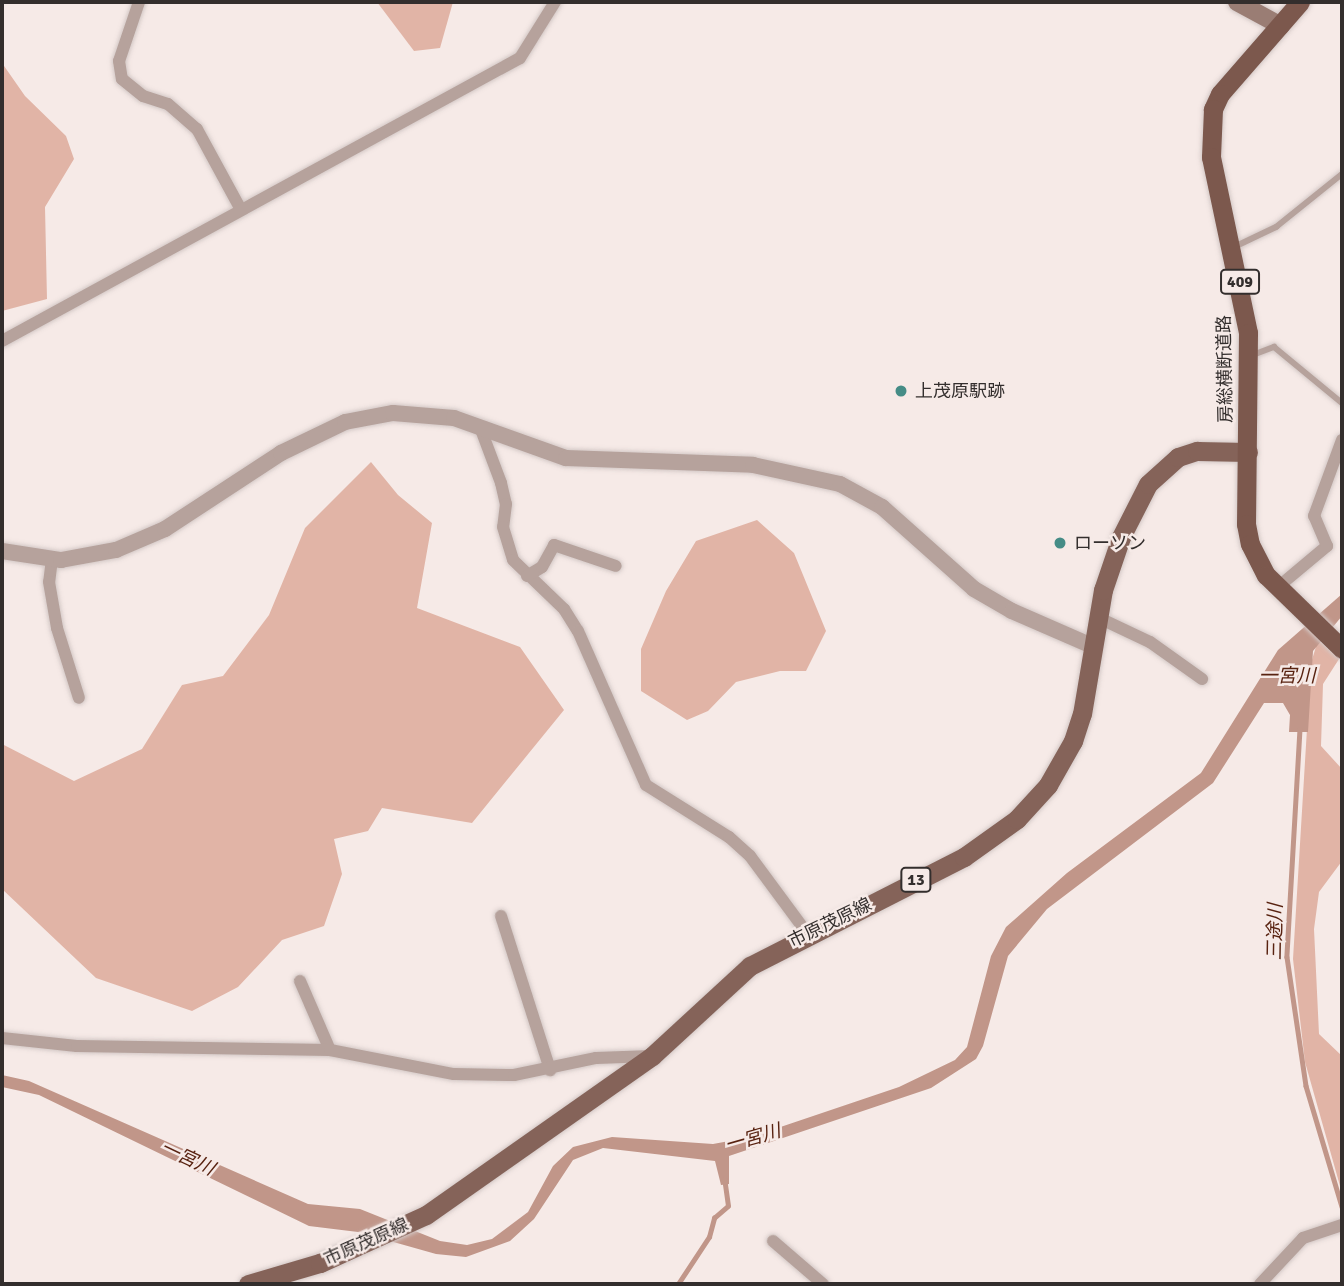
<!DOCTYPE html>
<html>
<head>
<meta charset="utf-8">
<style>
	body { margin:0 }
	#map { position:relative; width:1344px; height:1286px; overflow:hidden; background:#f6eae7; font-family:Signika,"Noto Sans JP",sans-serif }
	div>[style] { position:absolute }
	.green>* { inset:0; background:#e1b4a6 }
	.water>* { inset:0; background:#c19689 }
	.stream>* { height:4.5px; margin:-2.25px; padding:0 2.25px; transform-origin:2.25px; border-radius:2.25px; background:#c19689 }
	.roads { filter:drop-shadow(0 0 2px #d3c8c6) drop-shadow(0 0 2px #d3c8c6) }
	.service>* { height:6px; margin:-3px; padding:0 3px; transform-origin:3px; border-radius:3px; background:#b6a29c }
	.minor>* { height:12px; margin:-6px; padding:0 6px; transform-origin:6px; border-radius:6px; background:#b6a29c }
	.tertiary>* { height:16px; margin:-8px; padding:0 8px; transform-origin:8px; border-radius:8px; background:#b6a29c }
	.secondary>* { height:18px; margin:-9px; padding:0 9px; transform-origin:9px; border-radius:9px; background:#9a7d74 }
	.primary>* { height:19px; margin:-9.5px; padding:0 9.5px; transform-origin:9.5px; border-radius:9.5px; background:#856359 }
	.trunk>* { height:19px; margin:-9.5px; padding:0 9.5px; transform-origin:9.5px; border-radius:9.5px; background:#7c584d }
	.dots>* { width:19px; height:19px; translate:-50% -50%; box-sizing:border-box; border:4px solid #f6eae7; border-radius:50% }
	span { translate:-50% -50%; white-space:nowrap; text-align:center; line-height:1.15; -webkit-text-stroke:5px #f6eae7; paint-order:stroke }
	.shield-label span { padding:2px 5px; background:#f6eae7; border:2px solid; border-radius:5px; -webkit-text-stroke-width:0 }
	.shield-label { font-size:16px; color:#332e2d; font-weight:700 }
	.street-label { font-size:18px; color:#332e2d }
	.poi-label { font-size:18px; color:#332e2d }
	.left { translate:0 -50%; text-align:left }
	.water-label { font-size:19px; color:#582210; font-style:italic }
	.frame { position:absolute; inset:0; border:4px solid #332e2d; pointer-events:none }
</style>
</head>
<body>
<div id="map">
	<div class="green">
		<i style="clip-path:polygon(377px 2px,453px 2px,440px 48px,414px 51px)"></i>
		<i style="clip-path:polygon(2px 63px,25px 96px,66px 136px,74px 159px,45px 207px,47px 299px,2px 311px)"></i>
		<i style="clip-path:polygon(371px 462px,398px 495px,432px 523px,417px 608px,520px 647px,564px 710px,472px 823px,382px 808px,368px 831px,334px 839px,342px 874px,324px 926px,282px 940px,238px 987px,192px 1011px,96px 978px,2px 889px,2px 744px,74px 781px,142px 749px,182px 685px,223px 676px,269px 615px,305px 528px)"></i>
		<i style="clip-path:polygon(757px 520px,794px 553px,826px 631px,806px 671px,780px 671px,736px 682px,708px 711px,687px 720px,641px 691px,641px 649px,666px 591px,696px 541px)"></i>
		<i style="clip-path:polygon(1318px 640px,1339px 659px,1323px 684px,1321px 746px,1342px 769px,1342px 861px,1319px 892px,1314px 929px,1319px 1034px,1342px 1056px,1342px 1193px,1305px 1062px,1293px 959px,1311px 663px)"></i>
	</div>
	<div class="water">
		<i style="clip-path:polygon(1342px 594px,1342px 616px,1313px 651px,1308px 732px,1289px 732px,1290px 715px,1283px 703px,1264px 703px,1213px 783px,1047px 909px,1008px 956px,983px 1046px,976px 1059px,931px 1088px,729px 1156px,729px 1184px,721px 1185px,715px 1161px,603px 1148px,573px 1160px,534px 1219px,510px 1241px,466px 1257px,436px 1254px,358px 1232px,309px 1226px,39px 1095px,2px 1087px,2px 1075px,29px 1081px,308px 1204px,360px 1209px,440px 1241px,467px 1245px,492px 1239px,528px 1212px,553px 1166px,573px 1147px,612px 1137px,713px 1144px,751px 1137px,899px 1087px,955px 1060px,967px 1047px,991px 956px,1006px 927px,1067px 873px,1201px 773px,1278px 650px)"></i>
	</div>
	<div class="stream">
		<i style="left:1300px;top:729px;width:228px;rotate:93.3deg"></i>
		<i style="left:1287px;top:957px;width:130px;rotate:81.6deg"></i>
		<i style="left:1306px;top:1086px;width:126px;rotate:73.4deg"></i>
		<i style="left:678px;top:1284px;width:56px;rotate:-56.6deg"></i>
		<i style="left:709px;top:1237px;width:20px;rotate:-75deg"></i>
		<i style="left:714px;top:1218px;width:18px;rotate:-41deg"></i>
		<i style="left:728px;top:1206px;width:27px;rotate:-98deg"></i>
	</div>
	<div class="roads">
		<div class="service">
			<i style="left:1234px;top:247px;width:47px;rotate:-25.5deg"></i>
			<i style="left:1276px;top:227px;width:85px;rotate:-38.8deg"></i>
			<i style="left:1250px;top:356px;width:26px;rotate:-21deg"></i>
			<i style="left:1274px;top:347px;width:88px;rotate:39.5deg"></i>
		</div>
		<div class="minor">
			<i style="left:139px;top:2px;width:62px;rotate:108.7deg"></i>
			<i style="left:119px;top:61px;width:18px;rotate:81deg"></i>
			<i style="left:122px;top:79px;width:27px;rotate:39deg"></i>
			<i style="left:143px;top:96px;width:26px;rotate:18deg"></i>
			<i style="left:168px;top:104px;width:38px;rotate:41deg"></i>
			<i style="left:197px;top:129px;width:90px;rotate:61.4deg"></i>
			<i style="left:2px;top:341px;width:590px;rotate:-28.65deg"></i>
			<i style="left:520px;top:58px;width:66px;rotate:-58deg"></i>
			<i style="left:480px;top:427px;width:60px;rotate:69.4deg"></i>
			<i style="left:501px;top:483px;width:22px;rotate:77deg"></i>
			<i style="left:506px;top:504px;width:23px;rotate:97deg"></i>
			<i style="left:503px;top:527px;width:34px;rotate:73deg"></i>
			<i style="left:513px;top:560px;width:71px;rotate:43.9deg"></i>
			<i style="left:564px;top:609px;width:26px;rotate:58deg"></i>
			<i style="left:578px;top:631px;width:168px;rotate:66.2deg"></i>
			<i style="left:646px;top:785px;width:98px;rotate:32.1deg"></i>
			<i style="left:729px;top:837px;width:28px;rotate:42deg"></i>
			<i style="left:750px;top:856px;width:96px;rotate:53.5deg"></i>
			<i style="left:52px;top:559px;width:23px;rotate:97deg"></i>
			<i style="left:49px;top:582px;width:47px;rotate:80.1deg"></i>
			<i style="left:57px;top:628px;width:73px;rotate:72.6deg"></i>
			<i style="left:527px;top:576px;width:17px;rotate:-31deg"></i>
			<i style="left:542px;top:567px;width:25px;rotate:-61deg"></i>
			<i style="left:554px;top:545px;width:65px;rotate:18.7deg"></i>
			<i style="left:1278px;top:587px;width:64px;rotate:-39.9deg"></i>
			<i style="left:1327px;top:546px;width:33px;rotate:-113deg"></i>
			<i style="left:1314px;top:516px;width:81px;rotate:-69.8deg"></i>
			<i style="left:1097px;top:617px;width:59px;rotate:25.3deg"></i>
			<i style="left:1150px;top:642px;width:64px;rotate:35.4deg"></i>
			<i style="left:501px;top:916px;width:162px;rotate:72.3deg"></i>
			<i style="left:300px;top:981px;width:75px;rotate:66.5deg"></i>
			<i style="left:2px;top:1038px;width:75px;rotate:6.1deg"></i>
			<i style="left:77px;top:1046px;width:253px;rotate:0.9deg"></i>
			<i style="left:330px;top:1050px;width:126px;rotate:11deg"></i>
			<i style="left:454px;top:1074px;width:60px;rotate:1deg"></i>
			<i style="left:514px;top:1075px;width:84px;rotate:-11.7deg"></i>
			<i style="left:596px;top:1058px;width:56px;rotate:-2deg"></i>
			<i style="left:773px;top:1241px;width:66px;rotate:40.7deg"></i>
			<i style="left:1260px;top:1284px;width:63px;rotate:-46.9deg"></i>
			<i style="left:1303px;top:1238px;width:41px;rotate:-18.4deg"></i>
		</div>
		<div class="tertiary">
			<i style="left:2px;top:551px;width:60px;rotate:8.7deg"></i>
			<i style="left:61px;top:560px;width:56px;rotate:-10.3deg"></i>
			<i style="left:116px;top:550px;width:53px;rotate:-23.2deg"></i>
			<i style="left:165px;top:529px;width:139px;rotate:-33.2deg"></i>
			<i style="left:281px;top:453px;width:71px;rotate:-25.8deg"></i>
			<i style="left:345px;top:422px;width:49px;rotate:-10.6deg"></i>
			<i style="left:393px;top:413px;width:61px;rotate:4.7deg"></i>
			<i style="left:454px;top:418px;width:119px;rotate:19.7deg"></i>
			<i style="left:566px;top:458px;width:187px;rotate:2.1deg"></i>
			<i style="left:753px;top:465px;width:89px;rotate:12.3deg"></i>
			<i style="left:840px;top:484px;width:48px;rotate:28.7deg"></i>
			<i style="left:882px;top:507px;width:123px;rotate:41.7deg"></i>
			<i style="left:974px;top:589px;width:44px;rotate:30.1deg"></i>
			<i style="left:1012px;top:611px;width:87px;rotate:23.6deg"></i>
		</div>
		<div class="secondary">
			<i style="left:1237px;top:2px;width:50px;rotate:28.6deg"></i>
		</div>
		<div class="primary">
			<i style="left:248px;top:1284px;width:75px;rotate:-16.3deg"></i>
			<i style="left:320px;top:1263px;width:116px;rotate:-24.4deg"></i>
			<i style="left:426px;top:1215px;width:276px;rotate:-35.1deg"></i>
			<i style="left:652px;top:1056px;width:133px;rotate:-42.6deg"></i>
			<i style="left:750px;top:966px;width:240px;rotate:-27deg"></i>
			<i style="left:964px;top:857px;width:65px;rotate:-35.6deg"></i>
			<i style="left:1017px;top:819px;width:46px;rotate:-47.6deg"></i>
			<i style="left:1048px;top:785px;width:51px;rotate:-60.4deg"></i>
			<i style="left:1073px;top:741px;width:28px;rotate:-72deg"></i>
			<i style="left:1082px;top:714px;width:126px;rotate:-80.4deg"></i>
			<i style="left:1103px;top:590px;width:56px;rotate:-71.2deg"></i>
			<i style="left:1121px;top:537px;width:59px;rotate:-63deg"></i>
			<i style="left:1148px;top:484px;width:40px;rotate:-42deg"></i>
			<i style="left:1178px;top:457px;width:20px;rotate:-18deg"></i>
			<i style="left:1197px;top:451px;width:51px;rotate:1.1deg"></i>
		</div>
		<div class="trunk">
			<i style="left:1300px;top:2px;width:122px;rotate:131deg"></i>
			<i style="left:1220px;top:94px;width:17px;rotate:115deg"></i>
			<i style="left:1213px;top:109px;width:48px;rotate:92.4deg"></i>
			<i style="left:1211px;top:157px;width:180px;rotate:78.1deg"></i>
			<i style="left:1248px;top:333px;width:191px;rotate:90.6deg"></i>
			<i style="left:1246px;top:524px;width:20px;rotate:79deg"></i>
			<i style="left:1250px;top:544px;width:35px;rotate:63deg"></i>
			<i style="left:1266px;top:575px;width:106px;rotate:44.2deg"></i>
		</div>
	</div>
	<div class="dots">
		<i style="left:901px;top:391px;background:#458c86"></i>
		<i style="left:1060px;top:543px;background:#458c86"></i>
	</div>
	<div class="shield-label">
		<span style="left:1240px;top:282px">409</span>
		<span style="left:916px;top:880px">13</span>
	</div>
	<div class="street-label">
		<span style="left:1225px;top:369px;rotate:-91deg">房総横断道路</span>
		<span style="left:830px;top:923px;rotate:-26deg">市原茂原線</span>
		<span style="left:366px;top:1242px;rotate:-24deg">市原茂原線</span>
	</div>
	<div class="poi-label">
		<span class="left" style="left:915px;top:391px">上茂原駅跡</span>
		<span class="left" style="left:1074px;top:543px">ローソン</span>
	</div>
	<div class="water-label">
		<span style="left:1287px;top:677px">一宮川</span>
		<span style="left:1276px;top:932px;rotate:-89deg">三途川</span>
		<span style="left:753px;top:1139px;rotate:-16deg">一宮川</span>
		<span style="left:187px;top:1159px;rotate:25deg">一宮川</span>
	</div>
	<div class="frame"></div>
</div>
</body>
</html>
